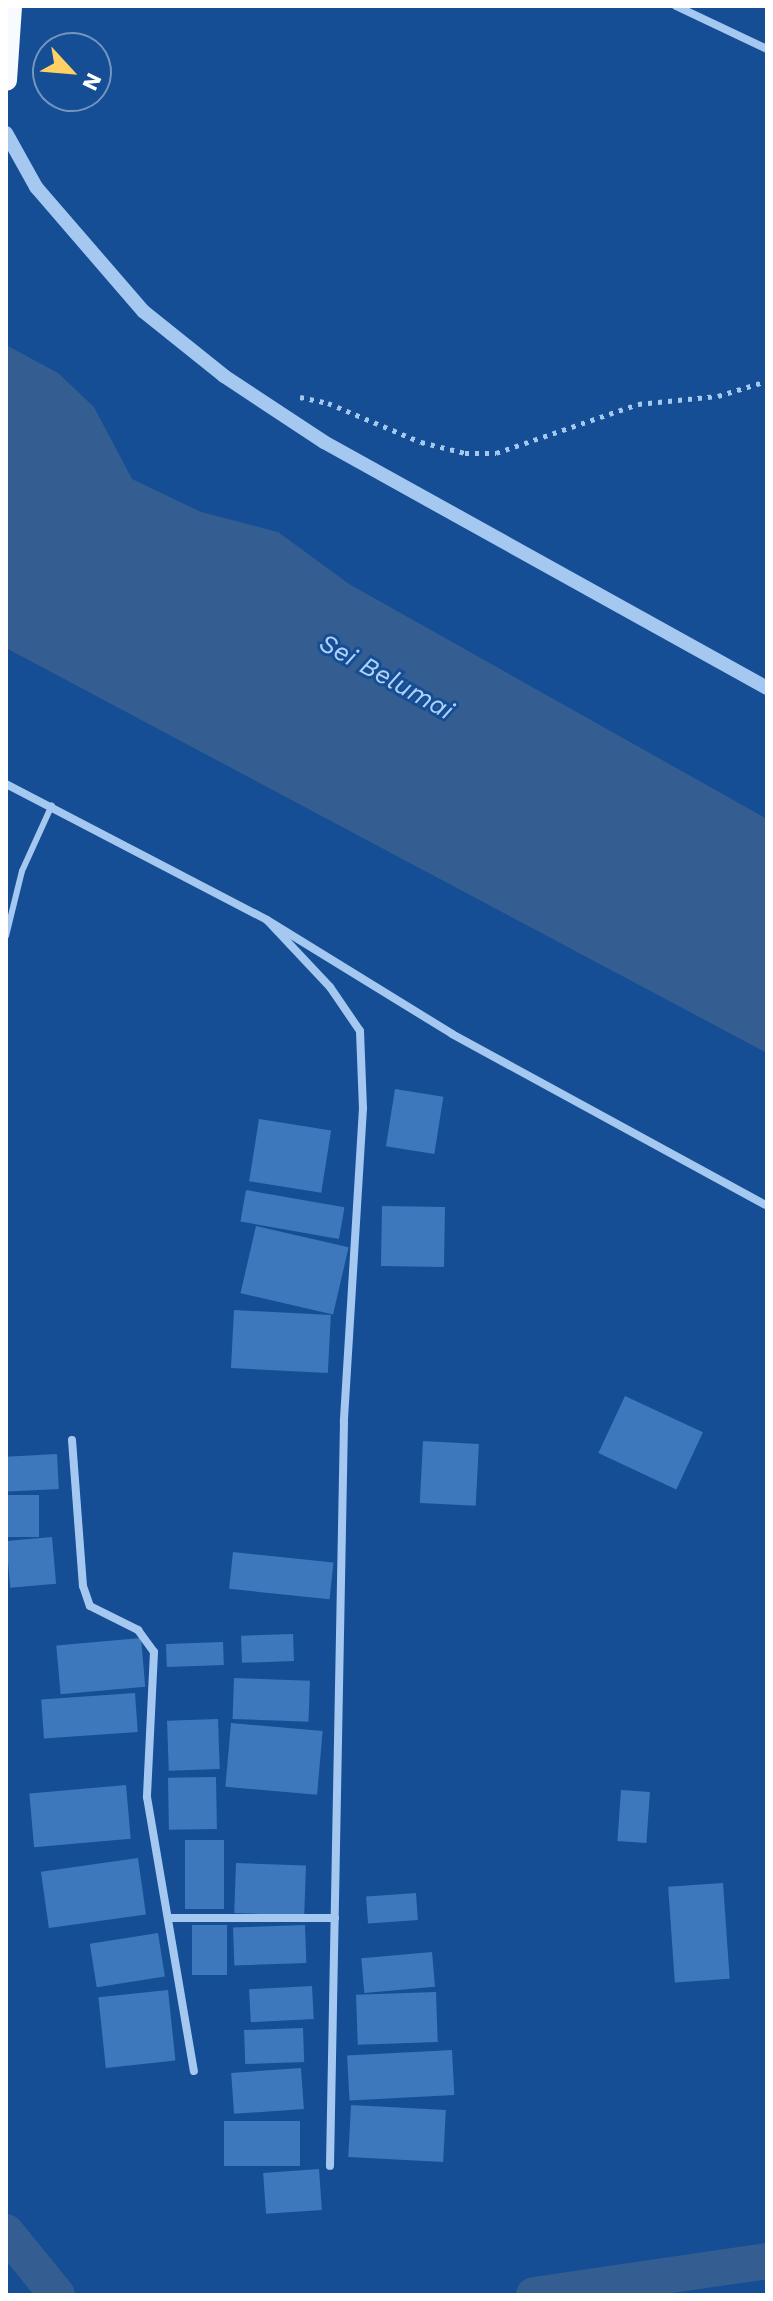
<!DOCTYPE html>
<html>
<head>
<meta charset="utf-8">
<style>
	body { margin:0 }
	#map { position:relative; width:773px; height:2301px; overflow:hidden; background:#154e94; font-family:"Work Sans",sans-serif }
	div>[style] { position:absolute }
	.water>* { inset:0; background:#345e91 }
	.canal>* { height:36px; margin:-18px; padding:0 18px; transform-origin:18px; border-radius:18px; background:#345e91 }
	.building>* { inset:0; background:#3d77bc; transform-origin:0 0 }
	.path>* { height:5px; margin-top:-2.5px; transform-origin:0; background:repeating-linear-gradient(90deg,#a5c8f1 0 4px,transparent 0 10px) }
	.service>* { height:6px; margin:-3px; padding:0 3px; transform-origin:3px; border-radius:3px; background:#a5c8f1 }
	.minor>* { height:8px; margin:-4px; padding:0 4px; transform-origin:4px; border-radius:4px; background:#a5c8f1 }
	.tertiary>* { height:14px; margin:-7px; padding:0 7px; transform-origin:7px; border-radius:7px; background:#a5c8f1 }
	.trunk>* { height:22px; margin:-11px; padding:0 11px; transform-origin:11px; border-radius:11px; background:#f7faff }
	span { translate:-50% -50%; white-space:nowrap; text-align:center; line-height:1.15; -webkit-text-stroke:6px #154e94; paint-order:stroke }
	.water-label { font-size:26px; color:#b1d2f8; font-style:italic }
	.frame { position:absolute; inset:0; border:8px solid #fff; pointer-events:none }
	.north { position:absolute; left:32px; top:32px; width:80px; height:80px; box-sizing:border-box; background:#154e94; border:2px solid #7395bf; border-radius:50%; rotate:116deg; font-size:22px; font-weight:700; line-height:32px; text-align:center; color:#fff }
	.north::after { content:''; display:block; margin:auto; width:28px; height:36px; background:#ffd165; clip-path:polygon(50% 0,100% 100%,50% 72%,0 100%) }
</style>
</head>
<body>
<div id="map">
	<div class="water">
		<i style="clip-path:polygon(6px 345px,58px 373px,94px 407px,132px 479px,201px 512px,278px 532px,349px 584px,767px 819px,767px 1053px,6px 648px)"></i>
	</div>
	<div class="canal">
		<i style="left:6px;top:2232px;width:81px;rotate:51deg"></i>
		<i style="left:534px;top:2295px;width:235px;rotate:-8.3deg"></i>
	</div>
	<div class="building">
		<i style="left:395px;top:1089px;width:49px;height:58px;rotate:9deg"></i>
		<i style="left:259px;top:1119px;width:73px;height:63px;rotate:9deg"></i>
		<i style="left:246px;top:1190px;width:100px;height:32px;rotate:10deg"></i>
		<i style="left:445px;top:1207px;width:60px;height:63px;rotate:91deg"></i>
		<i style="left:256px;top:1226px;width:95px;height:69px;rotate:13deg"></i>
		<i style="left:234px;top:1310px;width:97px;height:58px;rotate:3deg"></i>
		<i style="left:625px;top:1396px;width:86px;height:63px;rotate:25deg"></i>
		<i style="left:423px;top:1441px;width:56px;height:62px;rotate:3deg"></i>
		<i style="left:57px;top:1454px;width:35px;height:51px;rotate:87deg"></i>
		<i style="left:6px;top:1495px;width:33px;height:42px"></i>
		<i style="left:52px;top:1537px;width:47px;height:46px;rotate:85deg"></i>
		<i style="left:233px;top:1552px;width:101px;height:37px;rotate:6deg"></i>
		<i style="left:293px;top:1634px;width:27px;height:52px;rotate:88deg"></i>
		<i style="left:141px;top:1638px;width:49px;height:85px;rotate:85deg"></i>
		<i style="left:223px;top:1642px;width:23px;height:57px;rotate:88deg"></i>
		<i style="left:234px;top:1678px;width:76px;height:41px;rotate:2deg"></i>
		<i style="left:135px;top:1693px;width:39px;height:94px;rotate:86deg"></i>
		<i style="left:218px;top:1719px;width:50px;height:51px;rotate:88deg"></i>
		<i style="left:231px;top:1723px;width:92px;height:64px;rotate:5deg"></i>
		<i style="left:216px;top:1777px;width:52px;height:48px;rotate:89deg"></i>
		<i style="left:126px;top:1785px;width:54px;height:97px;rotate:85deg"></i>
		<i style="left:621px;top:1790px;width:29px;height:51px;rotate:4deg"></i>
		<i style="left:185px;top:1840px;width:39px;height:69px"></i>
		<i style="left:138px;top:1858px;width:57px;height:98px;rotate:82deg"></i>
		<i style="left:236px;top:1863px;width:70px;height:50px;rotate:2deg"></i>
		<i style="left:723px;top:1883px;width:96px;height:55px;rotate:86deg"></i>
		<i style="left:416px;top:1893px;width:27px;height:50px;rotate:86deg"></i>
		<i style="left:192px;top:1925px;width:35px;height:50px"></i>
		<i style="left:305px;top:1925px;width:38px;height:72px;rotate:88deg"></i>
		<i style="left:158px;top:1933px;width:44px;height:69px;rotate:81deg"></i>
		<i style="left:432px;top:1952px;width:35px;height:71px;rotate:85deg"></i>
		<i style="left:312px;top:1986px;width:33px;height:63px;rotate:87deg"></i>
		<i style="left:168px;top:1990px;width:71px;height:70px;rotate:84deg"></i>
		<i style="left:436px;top:1992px;width:50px;height:80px;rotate:88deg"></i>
		<i style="left:303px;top:2028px;width:34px;height:59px;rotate:88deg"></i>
		<i style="left:452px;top:2050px;width:45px;height:105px;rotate:87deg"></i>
		<i style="left:301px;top:2068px;width:41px;height:70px;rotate:86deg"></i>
		<i style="left:351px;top:2105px;width:95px;height:52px;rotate:3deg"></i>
		<i style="left:224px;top:2121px;width:76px;height:45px"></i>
		<i style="left:319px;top:2169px;width:41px;height:56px;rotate:86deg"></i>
	</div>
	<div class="path">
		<i style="left:300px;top:397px;width:29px;rotate:12deg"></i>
		<i style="left:328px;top:403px;width:101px;rotate:22.8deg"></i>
		<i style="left:421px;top:442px;width:45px;rotate:14deg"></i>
		<i style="left:465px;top:453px;width:31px"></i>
		<i style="left:496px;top:453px;width:150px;rotate:-19deg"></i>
		<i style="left:638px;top:404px;width:80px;rotate:-5.7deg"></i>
		<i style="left:718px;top:396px;width:51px;rotate:-17deg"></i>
	</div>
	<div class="service">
		<i style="left:6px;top:936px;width:67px;rotate:-76.2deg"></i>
		<i style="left:22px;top:871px;width:72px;rotate:-65.6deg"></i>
	</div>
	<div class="minor">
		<i style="left:676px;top:6px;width:101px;rotate:25.3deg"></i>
		<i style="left:6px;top:784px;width:294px;rotate:27.5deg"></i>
		<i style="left:267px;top:920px;width:217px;rotate:31.6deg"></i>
		<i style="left:452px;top:1034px;width:359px;rotate:28.6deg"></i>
		<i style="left:267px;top:920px;width:92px;rotate:46.8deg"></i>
		<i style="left:330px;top:987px;width:53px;rotate:55.7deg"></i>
		<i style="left:360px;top:1031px;width:77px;rotate:87.8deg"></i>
		<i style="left:363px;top:1108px;width:315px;rotate:93.5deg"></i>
		<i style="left:344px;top:1422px;width:744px;rotate:91.08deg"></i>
		<i style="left:72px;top:1440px;width:146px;rotate:85.7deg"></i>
		<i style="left:83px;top:1586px;width:21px;rotate:71deg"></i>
		<i style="left:90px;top:1606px;width:54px;rotate:26.6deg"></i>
		<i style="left:138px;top:1630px;width:27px;rotate:54deg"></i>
		<i style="left:154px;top:1652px;width:145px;rotate:92.8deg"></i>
		<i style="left:147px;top:1797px;width:278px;rotate:80.3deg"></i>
		<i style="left:171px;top:1918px;width:164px"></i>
	</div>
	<div class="tertiary">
		<i style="left:6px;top:133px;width:62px;rotate:60.9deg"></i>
		<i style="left:36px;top:187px;width:164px;rotate:49.2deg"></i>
		<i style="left:143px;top:311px;width:104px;rotate:38.7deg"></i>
		<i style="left:224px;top:376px;width:120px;rotate:33.4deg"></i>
		<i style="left:324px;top:442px;width:507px;rotate:29.04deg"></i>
	</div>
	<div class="trunk">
		<i style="left:6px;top:80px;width:74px;rotate:-86.1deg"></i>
	</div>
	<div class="water-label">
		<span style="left:386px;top:677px;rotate:29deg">Sei Belumai</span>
	</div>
	<div class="frame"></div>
	<div class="north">N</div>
</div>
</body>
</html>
